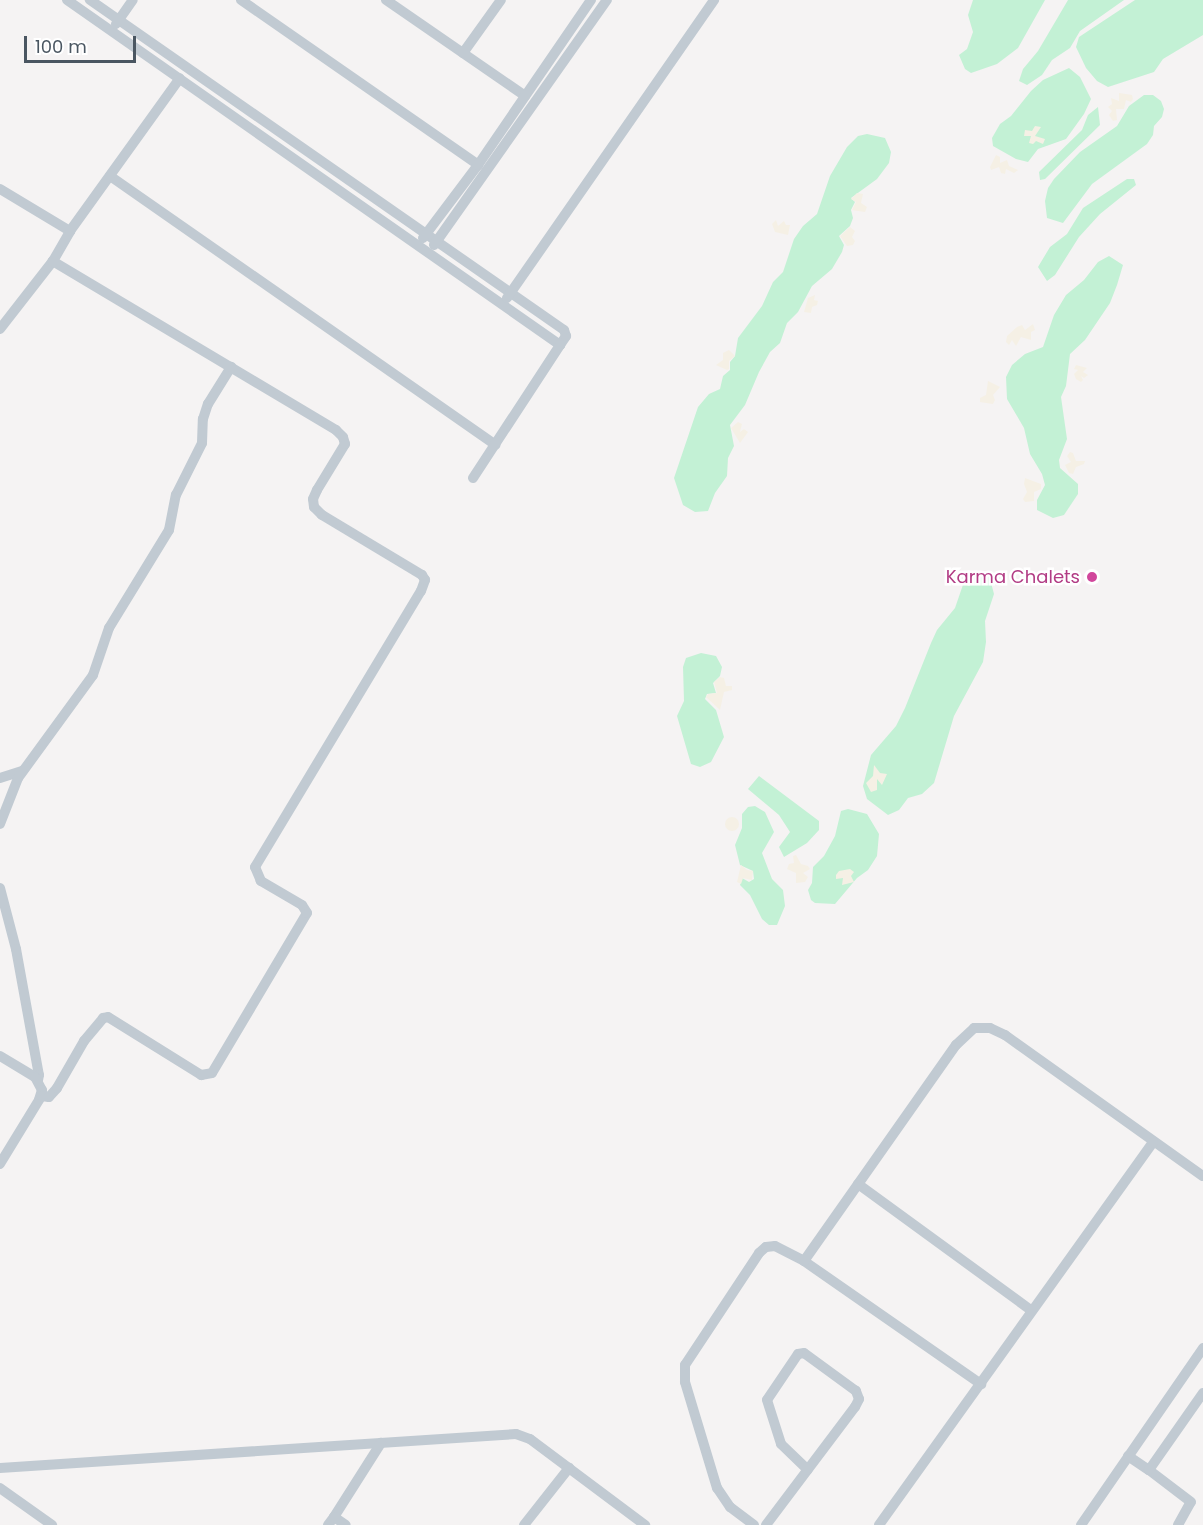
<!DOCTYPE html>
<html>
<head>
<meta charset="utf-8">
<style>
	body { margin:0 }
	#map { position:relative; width:1203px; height:1525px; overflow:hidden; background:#f5f3f3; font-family:Poppins,sans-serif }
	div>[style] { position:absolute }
	.green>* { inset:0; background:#c3f1d5 }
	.sand>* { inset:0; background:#f5f0e5 }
	.round { border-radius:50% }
	.minor>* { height:10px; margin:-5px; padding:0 5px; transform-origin:5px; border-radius:5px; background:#c1cad2 }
	.dots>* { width:16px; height:16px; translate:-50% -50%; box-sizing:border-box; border:3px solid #fff; border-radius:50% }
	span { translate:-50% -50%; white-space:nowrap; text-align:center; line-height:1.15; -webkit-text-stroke:5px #fff; paint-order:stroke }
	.hotel-label { font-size:18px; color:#b23c85 }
	.right { translate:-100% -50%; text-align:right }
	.scale { position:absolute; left:24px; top:36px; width:112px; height:27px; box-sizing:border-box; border:3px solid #4a5661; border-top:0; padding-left:8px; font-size:18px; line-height:21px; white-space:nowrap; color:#4a5661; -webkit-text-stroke:4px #fff; paint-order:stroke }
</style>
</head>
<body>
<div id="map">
	<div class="green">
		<i style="clip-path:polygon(973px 0,1045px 0,1018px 48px,997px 64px,971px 73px,965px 69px,959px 55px,967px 49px,973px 32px,968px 15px)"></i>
		<i style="clip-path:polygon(1068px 0,1124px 0,1080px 31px,1070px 48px,1052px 60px,1042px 75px,1027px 85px,1019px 81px,1023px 69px,1038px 51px)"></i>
		<i style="clip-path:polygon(1135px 0,1203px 0,1203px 35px,1163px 59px,1154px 72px,1108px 87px,1097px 81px,1086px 68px,1076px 47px,1079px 37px)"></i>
		<i style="clip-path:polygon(1069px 68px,1080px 77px,1091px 99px,1084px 114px,1066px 139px,1038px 149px,1028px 162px,1016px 159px,993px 146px,992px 138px,1000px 124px,1011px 116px,1031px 91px,1043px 80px)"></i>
		<i style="clip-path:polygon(1144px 95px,1153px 95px,1161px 101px,1164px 109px,1162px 117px,1154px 126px,1153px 135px,1147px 144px,1092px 184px,1063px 223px,1047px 218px,1045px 201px,1048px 188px,1054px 179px,1080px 152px,1117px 126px,1129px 106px)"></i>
		<i style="clip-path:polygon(1098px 107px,1100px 125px,1045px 179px,1040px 180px,1039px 172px,1082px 130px,1088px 115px)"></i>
		<i style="clip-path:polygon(867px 134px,885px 138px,891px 152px,889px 163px,877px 179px,851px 198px,855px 202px,851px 210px,853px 218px,850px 226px,839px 236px,844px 245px,842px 252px,832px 269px,812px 286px,798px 312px,787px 323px,780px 343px,770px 352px,759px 372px,745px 405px,730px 425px,734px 446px,728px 458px,727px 476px,715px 493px,708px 511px,695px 512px,683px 505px,674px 478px,698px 407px,709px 394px,720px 389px,723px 376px,730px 370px,730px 362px,735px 356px,738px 338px,762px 306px,773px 282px,783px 272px,794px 239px,803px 226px,817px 214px,830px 176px,847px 147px,858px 136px)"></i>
		<i style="clip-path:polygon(1127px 179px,1134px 179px,1136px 185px,1100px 214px,1079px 237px,1055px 275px,1047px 281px,1038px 267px,1050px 247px,1067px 234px,1083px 208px)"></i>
		<i style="clip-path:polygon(1109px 256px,1123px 265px,1117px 285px,1110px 303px,1085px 340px,1070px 354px,1066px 386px,1061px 397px,1067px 439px,1059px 460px,1060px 468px,1078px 484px,1078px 494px,1064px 515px,1053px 518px,1037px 510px,1037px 500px,1045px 485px,1042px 474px,1030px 454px,1024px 428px,1007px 399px,1006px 377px,1012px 365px,1025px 354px,1043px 347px,1054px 315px,1066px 295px,1084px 280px,1098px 262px)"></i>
		<i style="clip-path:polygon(980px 573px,989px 575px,994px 594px,985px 621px,986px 642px,983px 662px,954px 716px,934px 783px,922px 794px,908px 798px,899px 810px,888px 815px,867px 799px,863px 786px,871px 755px,896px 726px,905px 708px,931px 643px,937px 630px,955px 608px,966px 576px)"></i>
		<i style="clip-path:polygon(701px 653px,716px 656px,722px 667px,720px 676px,713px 683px,716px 693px,707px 694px,705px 699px,716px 710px,724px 737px,711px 762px,700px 767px,691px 764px,677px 716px,684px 701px,683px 667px,686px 658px)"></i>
		<i style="clip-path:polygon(759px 776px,819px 821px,819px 830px,807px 843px,784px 857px,779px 847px,790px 832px,779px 815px,748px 789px)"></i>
		<i style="clip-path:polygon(755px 806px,765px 812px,774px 832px,762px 853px,772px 879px,783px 890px,785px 906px,777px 925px,769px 925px,762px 919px,750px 895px,740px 885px,742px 878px,749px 882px,754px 879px,753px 871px,740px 865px,735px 845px,742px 828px,742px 814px,748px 807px)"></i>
		<i style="clip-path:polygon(848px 809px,867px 814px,879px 834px,877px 856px,868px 870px,857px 878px,835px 904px,815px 903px,811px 900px,808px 890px,812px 883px,813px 867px,824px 856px,835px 836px,841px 811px)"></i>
	</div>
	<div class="sand">
		<i style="clip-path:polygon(1119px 93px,1132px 95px,1133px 99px,1131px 102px,1126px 100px,1124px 109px,1116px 109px,1117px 120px,1113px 121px,1109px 115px,1112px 111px,1108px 107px,1112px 104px,1111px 98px,1119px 101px)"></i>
		<i style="clip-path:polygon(1035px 126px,1041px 127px,1035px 136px,1045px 139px,1043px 144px,1036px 141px,1033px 144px,1029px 143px,1031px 136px,1024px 136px,1025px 130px,1032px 131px)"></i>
		<i style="clip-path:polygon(996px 155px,1000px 157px,1000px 163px,1007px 160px,1009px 166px,1018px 170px,1014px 173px,1006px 169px,1005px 174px,1001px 173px,999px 167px,991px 170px,990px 167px)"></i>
		<i style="clip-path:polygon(857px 193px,863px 194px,861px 203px,867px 207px,865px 212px,852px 210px,856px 202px,851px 199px)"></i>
		<i style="clip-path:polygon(776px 220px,778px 226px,784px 221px,786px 225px,790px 225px,788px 235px,775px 232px,772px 224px)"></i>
		<i style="clip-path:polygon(850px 227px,855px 231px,852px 237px,855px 241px,853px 245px,847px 246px,840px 236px)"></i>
		<i style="clip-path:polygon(815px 295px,814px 300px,818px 301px,817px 305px,812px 307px,811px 313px,804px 312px,808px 298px)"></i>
		<i style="clip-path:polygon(1033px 324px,1035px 330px,1031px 332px,1031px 340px,1021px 337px,1016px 346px,1012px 340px,1009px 345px,1006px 342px,1007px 336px,1017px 327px,1022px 325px,1025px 330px)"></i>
		<i style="clip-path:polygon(729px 350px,735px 356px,729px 361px,729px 369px,727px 370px,716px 365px,723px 360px,723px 353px)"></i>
		<i style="clip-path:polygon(1076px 365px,1087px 368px,1083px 372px,1088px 375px,1084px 378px,1081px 376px,1083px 380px,1081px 382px,1076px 379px,1074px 374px,1078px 370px,1074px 369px)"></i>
		<i style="clip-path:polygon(988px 381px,1000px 387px,993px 395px,995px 400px,993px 404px,980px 402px,980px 398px,986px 395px)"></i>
		<i style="clip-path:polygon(738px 422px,742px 424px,740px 432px,744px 429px,748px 432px,740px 443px,731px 428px)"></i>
		<i style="clip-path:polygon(1070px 452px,1073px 453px,1076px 461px,1085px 461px,1084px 464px,1076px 467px,1073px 474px,1069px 473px,1065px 465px,1071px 462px,1067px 456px)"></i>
		<i style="clip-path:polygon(1025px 478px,1041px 484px,1041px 489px,1034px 492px,1034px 501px,1025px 502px,1023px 499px,1027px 492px,1024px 484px)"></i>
		<i style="clip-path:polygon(720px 677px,724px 678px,726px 686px,732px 686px,732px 690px,724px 692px,720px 710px,706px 697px,708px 694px,717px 693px,714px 682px)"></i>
		<i style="clip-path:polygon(874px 765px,880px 773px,887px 774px,882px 785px,877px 779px,877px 790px,871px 792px,866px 783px,873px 776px)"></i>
		<i class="round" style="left:725px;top:817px;width:14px;height:14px"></i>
		<i style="clip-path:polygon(796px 855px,801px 864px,808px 866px,810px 869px,803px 873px,808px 877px,805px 882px,796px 883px,796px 873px,787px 869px,789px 864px,794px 863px,793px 856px)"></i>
		<i style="clip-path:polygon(741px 865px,747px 870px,753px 871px,752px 880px,743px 878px,741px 884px,737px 882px)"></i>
		<i style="clip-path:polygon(850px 869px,854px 872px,851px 876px,854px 882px,842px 885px,843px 878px,836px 879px,836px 875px,839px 871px)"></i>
	</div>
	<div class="minor">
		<i style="left:67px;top:0;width:602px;rotate:34.98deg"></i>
		<i style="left:560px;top:345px;width:11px;rotate:-56deg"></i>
		<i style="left:566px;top:336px;width:6px;rotate:-108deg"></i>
		<i style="left:564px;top:330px;width:578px;rotate:-145.15deg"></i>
		<i style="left:241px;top:0;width:289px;rotate:34.8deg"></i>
		<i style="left:386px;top:0;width:169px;rotate:34.6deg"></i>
		<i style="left:116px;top:24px;width:29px;rotate:-55deg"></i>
		<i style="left:463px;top:53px;width:65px;rotate:-54.4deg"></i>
		<i style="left:110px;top:176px;width:470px;rotate:34.9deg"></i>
		<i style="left:0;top:189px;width:82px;rotate:31deg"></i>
		<i style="left:423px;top:238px;width:91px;rotate:-53deg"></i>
		<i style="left:478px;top:165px;width:200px;rotate:-55.6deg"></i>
		<i style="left:434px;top:245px;width:300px;rotate:-54.8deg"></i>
		<i style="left:507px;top:298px;width:363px;rotate:-55.2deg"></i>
		<i style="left:0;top:329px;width:86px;rotate:-52.1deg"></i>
		<i style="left:473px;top:478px;width:159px;rotate:-56.8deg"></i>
		<i style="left:0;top:778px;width:23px;rotate:-18deg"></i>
		<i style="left:0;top:824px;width:49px;rotate:-68.6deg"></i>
		<i style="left:18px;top:778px;width:127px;rotate:-53.9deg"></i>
		<i style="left:93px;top:675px;width:50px;rotate:-71.2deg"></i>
		<i style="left:109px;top:628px;width:115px;rotate:-58.5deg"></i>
		<i style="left:169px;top:530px;width:36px;rotate:-79deg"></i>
		<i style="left:176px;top:495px;width:58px;rotate:-63.4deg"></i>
		<i style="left:202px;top:443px;width:24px;rotate:-88deg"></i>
		<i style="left:203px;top:419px;width:16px;rotate:-72deg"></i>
		<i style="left:208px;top:404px;width:44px;rotate:-58.1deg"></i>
		<i style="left:0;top:888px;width:63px;rotate:75.3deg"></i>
		<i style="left:16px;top:949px;width:128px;rotate:79.7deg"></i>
		<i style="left:39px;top:1075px;width:5px;rotate:101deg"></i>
		<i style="left:0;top:1056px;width:41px;rotate:31deg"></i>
		<i style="left:35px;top:1077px;width:15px;rotate:62deg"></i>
		<i style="left:42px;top:1090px;width:10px;rotate:107deg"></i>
		<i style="left:39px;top:1100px;width:75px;rotate:121.4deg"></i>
		<i style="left:41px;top:1096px;width:8px;rotate:7deg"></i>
		<i style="left:49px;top:1097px;width:12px;rotate:-48deg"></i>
		<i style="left:57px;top:1088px;width:54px;rotate:-60.1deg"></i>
		<i style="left:84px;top:1041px;width:30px;rotate:-50deg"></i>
		<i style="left:103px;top:1018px;width:5px;rotate:-11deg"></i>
		<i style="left:108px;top:1017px;width:110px;rotate:31.9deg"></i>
		<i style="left:201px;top:1075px;width:11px;rotate:-10deg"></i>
		<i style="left:212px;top:1073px;width:186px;rotate:-59.3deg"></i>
		<i style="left:307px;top:913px;width:9px;rotate:-122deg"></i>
		<i style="left:302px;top:905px;width:48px;rotate:-149.7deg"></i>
		<i style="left:261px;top:881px;width:15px;rotate:-113deg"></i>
		<i style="left:255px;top:867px;width:322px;rotate:-59deg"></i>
		<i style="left:421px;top:591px;width:12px;rotate:-70deg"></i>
		<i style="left:425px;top:580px;width:6px;rotate:-121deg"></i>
		<i style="left:422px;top:575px;width:117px;rotate:-149deg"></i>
		<i style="left:322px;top:515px;width:11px;rotate:-135deg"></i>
		<i style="left:314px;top:507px;width:8px;rotate:-97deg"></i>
		<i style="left:313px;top:499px;width:10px;rotate:-66deg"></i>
		<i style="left:317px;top:490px;width:54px;rotate:-58.7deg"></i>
		<i style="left:345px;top:444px;width:7px;rotate:-106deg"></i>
		<i style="left:343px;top:437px;width:10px;rotate:-135deg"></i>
		<i style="left:336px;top:430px;width:330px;rotate:-149.2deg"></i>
		<i style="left:53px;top:261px;width:34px;rotate:-60deg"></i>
		<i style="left:70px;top:231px;width:188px;rotate:-54.3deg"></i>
		<i style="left:858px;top:1184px;width:215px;rotate:36.1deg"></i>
		<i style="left:804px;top:1261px;width:216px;rotate:34.8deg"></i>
		<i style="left:1128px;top:1456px;width:25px;rotate:34deg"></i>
		<i style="left:0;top:1468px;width:517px;rotate:-3.77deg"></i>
		<i style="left:516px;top:1434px;width:15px;rotate:20deg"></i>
		<i style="left:530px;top:1439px;width:144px;rotate:36.8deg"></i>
		<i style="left:0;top:1488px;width:64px;rotate:35.4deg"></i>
		<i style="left:334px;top:1517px;width:88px;rotate:-57.6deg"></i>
		<i style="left:328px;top:1525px;width:10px;rotate:-53deg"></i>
		<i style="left:334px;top:1517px;width:14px;rotate:34deg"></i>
		<i style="left:524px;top:1525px;width:73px;rotate:-51.7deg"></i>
		<i style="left:754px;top:1525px;width:30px;rotate:-143deg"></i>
		<i style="left:730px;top:1507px;width:23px;rotate:-124deg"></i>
		<i style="left:717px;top:1488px;width:111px;rotate:-106.8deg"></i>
		<i style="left:685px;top:1382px;width:17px;rotate:-90deg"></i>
		<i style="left:685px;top:1365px;width:134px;rotate:-56.5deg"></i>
		<i style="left:759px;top:1253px;width:9px;rotate:-41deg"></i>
		<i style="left:766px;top:1247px;width:9px;rotate:-6deg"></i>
		<i style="left:775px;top:1246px;width:33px;rotate:27deg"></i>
		<i style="left:804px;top:1261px;width:264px;rotate:-54.9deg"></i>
		<i style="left:956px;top:1045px;width:25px;rotate:-43deg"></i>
		<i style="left:974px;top:1028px;width:16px"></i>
		<i style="left:990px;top:1028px;width:17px;rotate:25deg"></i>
		<i style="left:1005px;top:1035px;width:243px;rotate:35.5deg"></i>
		<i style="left:766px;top:1525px;width:148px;rotate:-53deg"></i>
		<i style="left:855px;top:1407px;width:9px;rotate:-63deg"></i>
		<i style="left:859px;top:1399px;width:9px;rotate:-111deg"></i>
		<i style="left:856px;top:1391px;width:64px;rotate:-143.8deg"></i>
		<i style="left:804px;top:1353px;width:6px;rotate:171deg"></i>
		<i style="left:798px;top:1354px;width:55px;rotate:124deg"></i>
		<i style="left:767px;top:1400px;width:46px;rotate:72.3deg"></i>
		<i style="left:781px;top:1444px;width:37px;rotate:44deg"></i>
		<i style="left:879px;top:1525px;width:471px;rotate:-54.4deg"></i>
		<i style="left:1081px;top:1525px;width:215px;rotate:-55.4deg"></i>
		<i style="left:1178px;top:1525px;width:26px;rotate:-61deg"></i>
		<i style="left:1191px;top:1502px;width:53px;rotate:-142.7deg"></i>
		<i style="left:1149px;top:1470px;width:94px;rotate:-55deg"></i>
	</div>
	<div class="dots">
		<i style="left:1092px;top:577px;background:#d1479c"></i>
	</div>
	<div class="hotel-label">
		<span class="right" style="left:1080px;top:577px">Karma Chalets</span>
	</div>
	<div class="scale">100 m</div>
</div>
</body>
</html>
